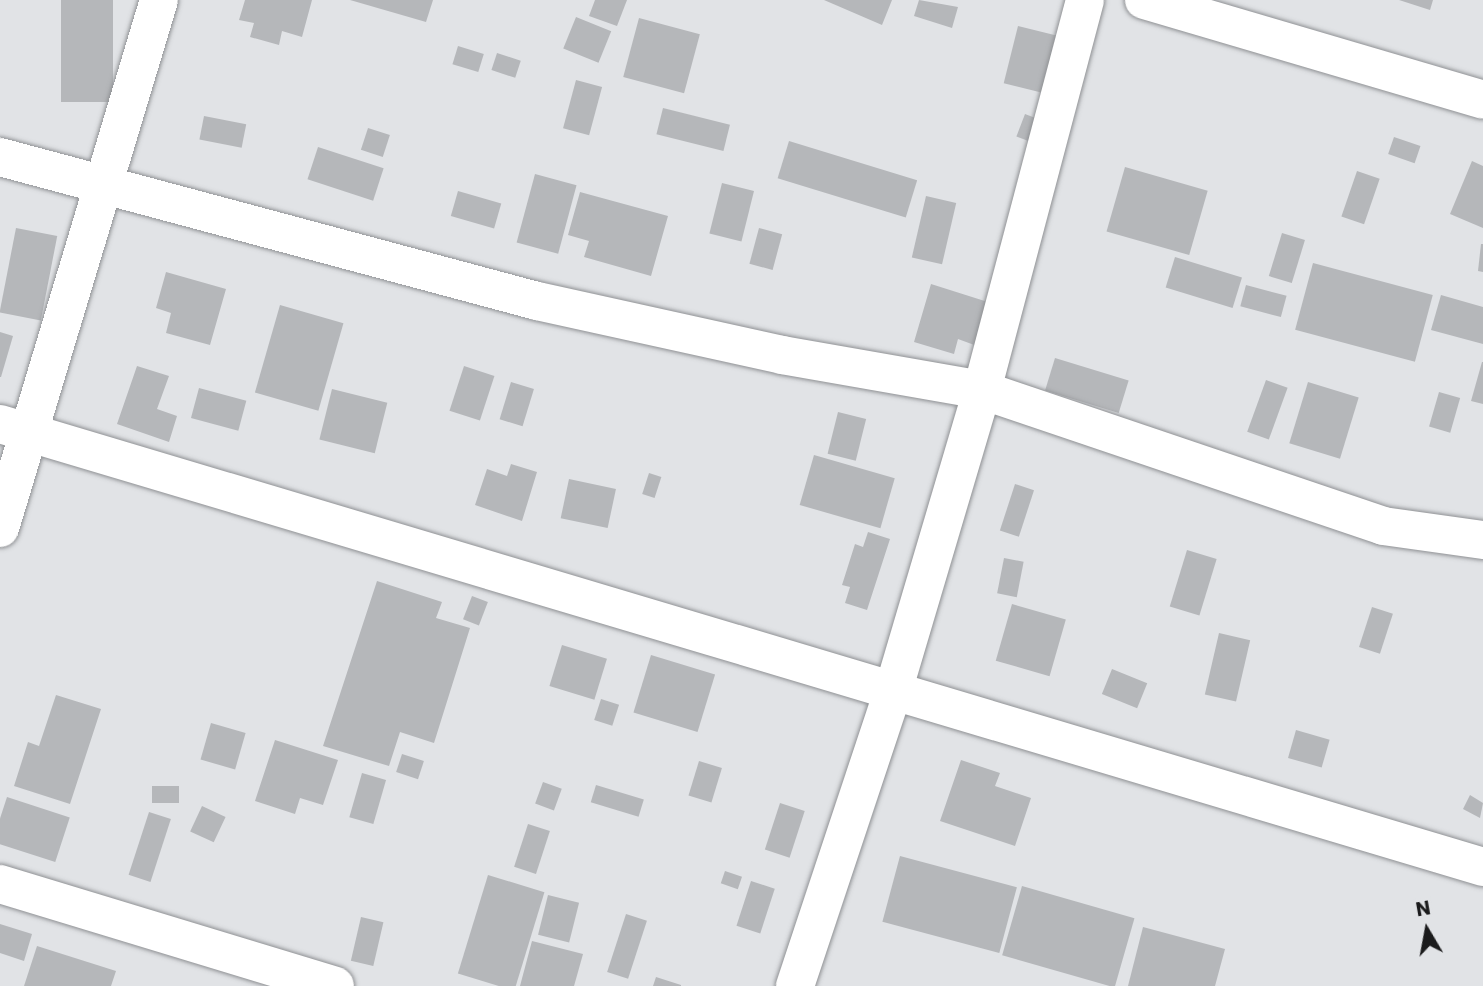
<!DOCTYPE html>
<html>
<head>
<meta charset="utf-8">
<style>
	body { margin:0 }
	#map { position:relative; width:1483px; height:986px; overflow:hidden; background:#e1e3e6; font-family:Poppins,sans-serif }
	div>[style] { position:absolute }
	.building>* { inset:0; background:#b5b7ba; transform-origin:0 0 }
	.roads { filter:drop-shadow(0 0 2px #8f9194) drop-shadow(0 0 2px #8f9194) }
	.street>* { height:38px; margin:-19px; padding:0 19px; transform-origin:19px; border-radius:19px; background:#fff }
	span { translate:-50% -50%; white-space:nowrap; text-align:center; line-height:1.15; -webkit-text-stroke:6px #e1e3e6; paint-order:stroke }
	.north { position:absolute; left:1392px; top:895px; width:70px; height:70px; -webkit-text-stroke:5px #e1e3e6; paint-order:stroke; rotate:350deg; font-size:19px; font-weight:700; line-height:28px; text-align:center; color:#1b1b1c }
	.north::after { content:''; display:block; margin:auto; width:24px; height:32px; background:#1b1b1c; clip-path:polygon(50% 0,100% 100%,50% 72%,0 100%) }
</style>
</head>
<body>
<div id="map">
	<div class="building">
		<i style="left:61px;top:0;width:52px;height:102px"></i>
		<i style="clip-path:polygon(245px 0,312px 0,302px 37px,282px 31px,279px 45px,250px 37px,254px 23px,239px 20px)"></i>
		<i style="clip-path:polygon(350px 0,433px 0,426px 22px)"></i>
		<i style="clip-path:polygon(595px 0,627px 0,617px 26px,589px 16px)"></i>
		<i style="clip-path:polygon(824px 0,892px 0,882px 25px)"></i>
		<i style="clip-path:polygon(919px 0,958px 7px,952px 28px,914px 16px)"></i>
		<i style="clip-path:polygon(1399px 0,1433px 0,1430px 10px)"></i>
		<i style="left:576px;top:17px;width:38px;height:34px;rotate:22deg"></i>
		<i style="left:639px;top:18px;width:63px;height:61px;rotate:15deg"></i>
		<i style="left:1018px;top:26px;width:50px;height:59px;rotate:14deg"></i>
		<i style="left:458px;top:46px;width:27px;height:19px;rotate:17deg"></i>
		<i style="left:497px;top:53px;width:25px;height:18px;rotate:18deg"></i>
		<i style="left:576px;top:80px;width:27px;height:50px;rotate:15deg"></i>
		<i style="left:663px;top:108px;width:69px;height:27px;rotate:14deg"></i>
		<i style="left:1025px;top:114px;width:25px;height:24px;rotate:21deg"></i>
		<i style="left:204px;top:116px;width:43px;height:24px;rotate:11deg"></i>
		<i style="left:368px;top:128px;width:23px;height:23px;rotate:18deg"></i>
		<i style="left:1394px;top:137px;width:28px;height:18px;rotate:19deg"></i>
		<i style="left:789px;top:141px;width:134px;height:39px;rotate:17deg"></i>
		<i style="left:318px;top:147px;width:69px;height:34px;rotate:18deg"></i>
		<i style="clip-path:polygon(1472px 161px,1483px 166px,1483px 228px,1450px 214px)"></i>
		<i style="left:1125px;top:167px;width:86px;height:67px;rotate:16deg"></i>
		<i style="left:1357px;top:171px;width:24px;height:48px;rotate:19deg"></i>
		<i style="left:535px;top:174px;width:43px;height:71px;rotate:15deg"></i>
		<i style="left:722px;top:183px;width:33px;height:52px;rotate:14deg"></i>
		<i style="left:458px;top:191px;width:45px;height:26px;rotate:16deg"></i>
		<i style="clip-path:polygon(580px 192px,668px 216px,651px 276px,584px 257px,589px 241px,568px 235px)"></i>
		<i style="left:926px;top:196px;width:31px;height:63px;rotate:13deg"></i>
		<i style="left:16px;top:228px;width:42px;height:86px;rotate:11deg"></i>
		<i style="left:759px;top:228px;width:24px;height:37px;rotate:15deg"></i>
		<i style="left:1282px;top:233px;width:24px;height:45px;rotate:17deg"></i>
		<i style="clip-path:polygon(1481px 244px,1483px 244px,1483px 272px,1478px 271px)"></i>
		<i style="left:1175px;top:257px;width:70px;height:32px;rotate:17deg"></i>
		<i style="left:1313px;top:263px;width:124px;height:69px;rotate:15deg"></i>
		<i style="clip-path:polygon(166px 272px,226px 289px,210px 345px,166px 333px,171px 313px,156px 308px)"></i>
		<i style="clip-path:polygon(931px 284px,991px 303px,977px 346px,958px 339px,954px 354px,914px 342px)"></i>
		<i style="left:1246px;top:285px;width:42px;height:22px;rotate:15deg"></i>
		<i style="clip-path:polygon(1441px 295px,1483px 307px,1483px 344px,1431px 330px)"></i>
		<i style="left:280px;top:305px;width:66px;height:91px;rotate:16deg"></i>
		<i style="clip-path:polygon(0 332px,13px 336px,1px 377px,0 377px)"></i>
		<i style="left:1055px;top:358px;width:77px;height:34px;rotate:17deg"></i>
		<i style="clip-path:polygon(1482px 362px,1483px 362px,1483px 404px,1471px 401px)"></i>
		<i style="clip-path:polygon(137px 366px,169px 376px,157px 409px,177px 416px,169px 442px,117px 424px)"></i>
		<i style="left:464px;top:366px;width:32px;height:47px;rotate:18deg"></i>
		<i style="left:1266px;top:380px;width:23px;height:55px;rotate:20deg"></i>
		<i style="left:511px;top:382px;width:24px;height:39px;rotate:17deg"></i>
		<i style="left:1308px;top:382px;width:53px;height:64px;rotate:17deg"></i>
		<i style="left:199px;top:388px;width:49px;height:31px;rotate:15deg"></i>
		<i style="left:332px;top:389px;width:57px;height:52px;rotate:14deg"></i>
		<i style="left:1439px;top:392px;width:22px;height:36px;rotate:16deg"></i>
		<i style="left:838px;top:412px;width:29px;height:43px;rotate:14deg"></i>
		<i style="left:814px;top:455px;width:84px;height:52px;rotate:16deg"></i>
		<i style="clip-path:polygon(511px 464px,537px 472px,522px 521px,475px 505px,487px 469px,507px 476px)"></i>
		<i style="left:649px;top:473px;width:13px;height:22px;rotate:18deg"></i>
		<i style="left:569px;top:479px;width:48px;height:40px;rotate:12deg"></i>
		<i style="left:1015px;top:484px;width:20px;height:49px;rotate:18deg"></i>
		<i style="clip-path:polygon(868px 532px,890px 539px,867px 610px,845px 603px,850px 587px,842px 585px,855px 544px,863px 547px)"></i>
		<i style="left:1187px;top:550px;width:31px;height:59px;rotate:17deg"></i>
		<i style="left:1004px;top:558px;width:20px;height:36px;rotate:11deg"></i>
		<i style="clip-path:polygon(377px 581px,442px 602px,436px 618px,470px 628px,434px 743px,400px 732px,389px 766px,323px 746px)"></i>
		<i style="left:472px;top:596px;width:17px;height:25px;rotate:21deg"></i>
		<i style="left:1012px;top:604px;width:56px;height:59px;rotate:16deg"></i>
		<i style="left:1372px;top:607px;width:22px;height:42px;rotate:18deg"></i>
		<i style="left:1219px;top:633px;width:32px;height:63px;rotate:13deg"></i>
		<i style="left:562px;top:645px;width:47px;height:43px;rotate:17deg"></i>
		<i style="left:651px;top:655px;width:67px;height:60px;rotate:17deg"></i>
		<i style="left:1112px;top:669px;width:38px;height:27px;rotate:22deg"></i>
		<i style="clip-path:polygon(56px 695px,101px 709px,70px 804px,14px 786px,28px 742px,39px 746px)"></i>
		<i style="left:601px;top:699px;width:19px;height:22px;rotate:18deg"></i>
		<i style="left:211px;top:723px;width:36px;height:38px;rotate:16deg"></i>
		<i style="left:1296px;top:730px;width:35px;height:29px;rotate:16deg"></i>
		<i style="clip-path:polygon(275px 740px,338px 760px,323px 805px,300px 798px,295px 814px,255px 801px)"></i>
		<i style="left:402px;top:754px;width:23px;height:19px;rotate:18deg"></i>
		<i style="clip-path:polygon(961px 760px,1000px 773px,995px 786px,1031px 798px,1015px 846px,940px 821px)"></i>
		<i style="left:699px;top:761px;width:24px;height:36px;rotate:17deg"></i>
		<i style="left:362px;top:773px;width:25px;height:46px;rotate:16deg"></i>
		<i style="left:543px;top:782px;width:20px;height:23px;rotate:20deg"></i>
		<i style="left:596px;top:785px;width:50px;height:18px;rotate:17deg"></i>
		<i style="left:152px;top:786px;width:27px;height:17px"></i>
		<i style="clip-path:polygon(1470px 795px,1483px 803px,1480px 818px,1463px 809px)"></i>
		<i style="left:7px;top:797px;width:66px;height:47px;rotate:18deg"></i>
		<i style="left:780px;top:803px;width:26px;height:49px;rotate:18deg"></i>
		<i style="left:202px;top:806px;width:26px;height:28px;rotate:25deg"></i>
		<i style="left:149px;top:812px;width:23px;height:66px;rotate:18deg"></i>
		<i style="left:528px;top:824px;width:23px;height:45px;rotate:18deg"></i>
		<i style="left:900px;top:856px;width:121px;height:68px;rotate:15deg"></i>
		<i style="left:725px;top:871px;width:18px;height:13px;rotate:19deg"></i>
		<i style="left:488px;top:875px;width:59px;height:103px;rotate:17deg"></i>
		<i style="left:751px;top:881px;width:25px;height:47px;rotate:18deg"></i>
		<i style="left:1022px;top:886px;width:117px;height:72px;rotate:16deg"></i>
		<i style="left:548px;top:895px;width:32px;height:41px;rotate:14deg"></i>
		<i style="left:626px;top:914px;width:22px;height:61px;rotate:18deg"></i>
		<i style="left:361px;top:917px;width:23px;height:45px;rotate:13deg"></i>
		<i style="clip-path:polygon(0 924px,32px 934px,24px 961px,0 953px)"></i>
		<i style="clip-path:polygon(1143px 927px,1225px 949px,1215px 986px,1128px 986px)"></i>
		<i style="clip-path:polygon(532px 941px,583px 954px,574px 986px,520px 986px)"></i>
		<i style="clip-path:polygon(37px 946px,116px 971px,111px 986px,24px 986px)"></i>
		<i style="clip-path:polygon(656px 977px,681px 985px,681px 986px,653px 986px)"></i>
	</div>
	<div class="roads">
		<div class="street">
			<i style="left:1144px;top:0;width:353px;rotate:16.4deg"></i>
			<i style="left:0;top:157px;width:556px;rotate:15.01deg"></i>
			<i style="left:537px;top:301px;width:251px;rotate:12.4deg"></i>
			<i style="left:782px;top:355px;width:203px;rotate:9.9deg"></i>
			<i style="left:982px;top:390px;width:423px;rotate:18.7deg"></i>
			<i style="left:1383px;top:526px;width:101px;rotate:8deg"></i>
			<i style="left:0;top:424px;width:1548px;rotate:16.63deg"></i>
			<i style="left:0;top:528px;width:551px;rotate:-73.24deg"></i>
			<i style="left:0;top:884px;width:350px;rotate:16.9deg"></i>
			<i style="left:795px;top:986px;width:314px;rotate:-71.6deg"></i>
			<i style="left:894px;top:688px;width:311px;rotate:-73.5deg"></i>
			<i style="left:982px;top:390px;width:403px;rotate:-75.2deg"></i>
		</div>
	</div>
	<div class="north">N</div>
</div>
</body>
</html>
